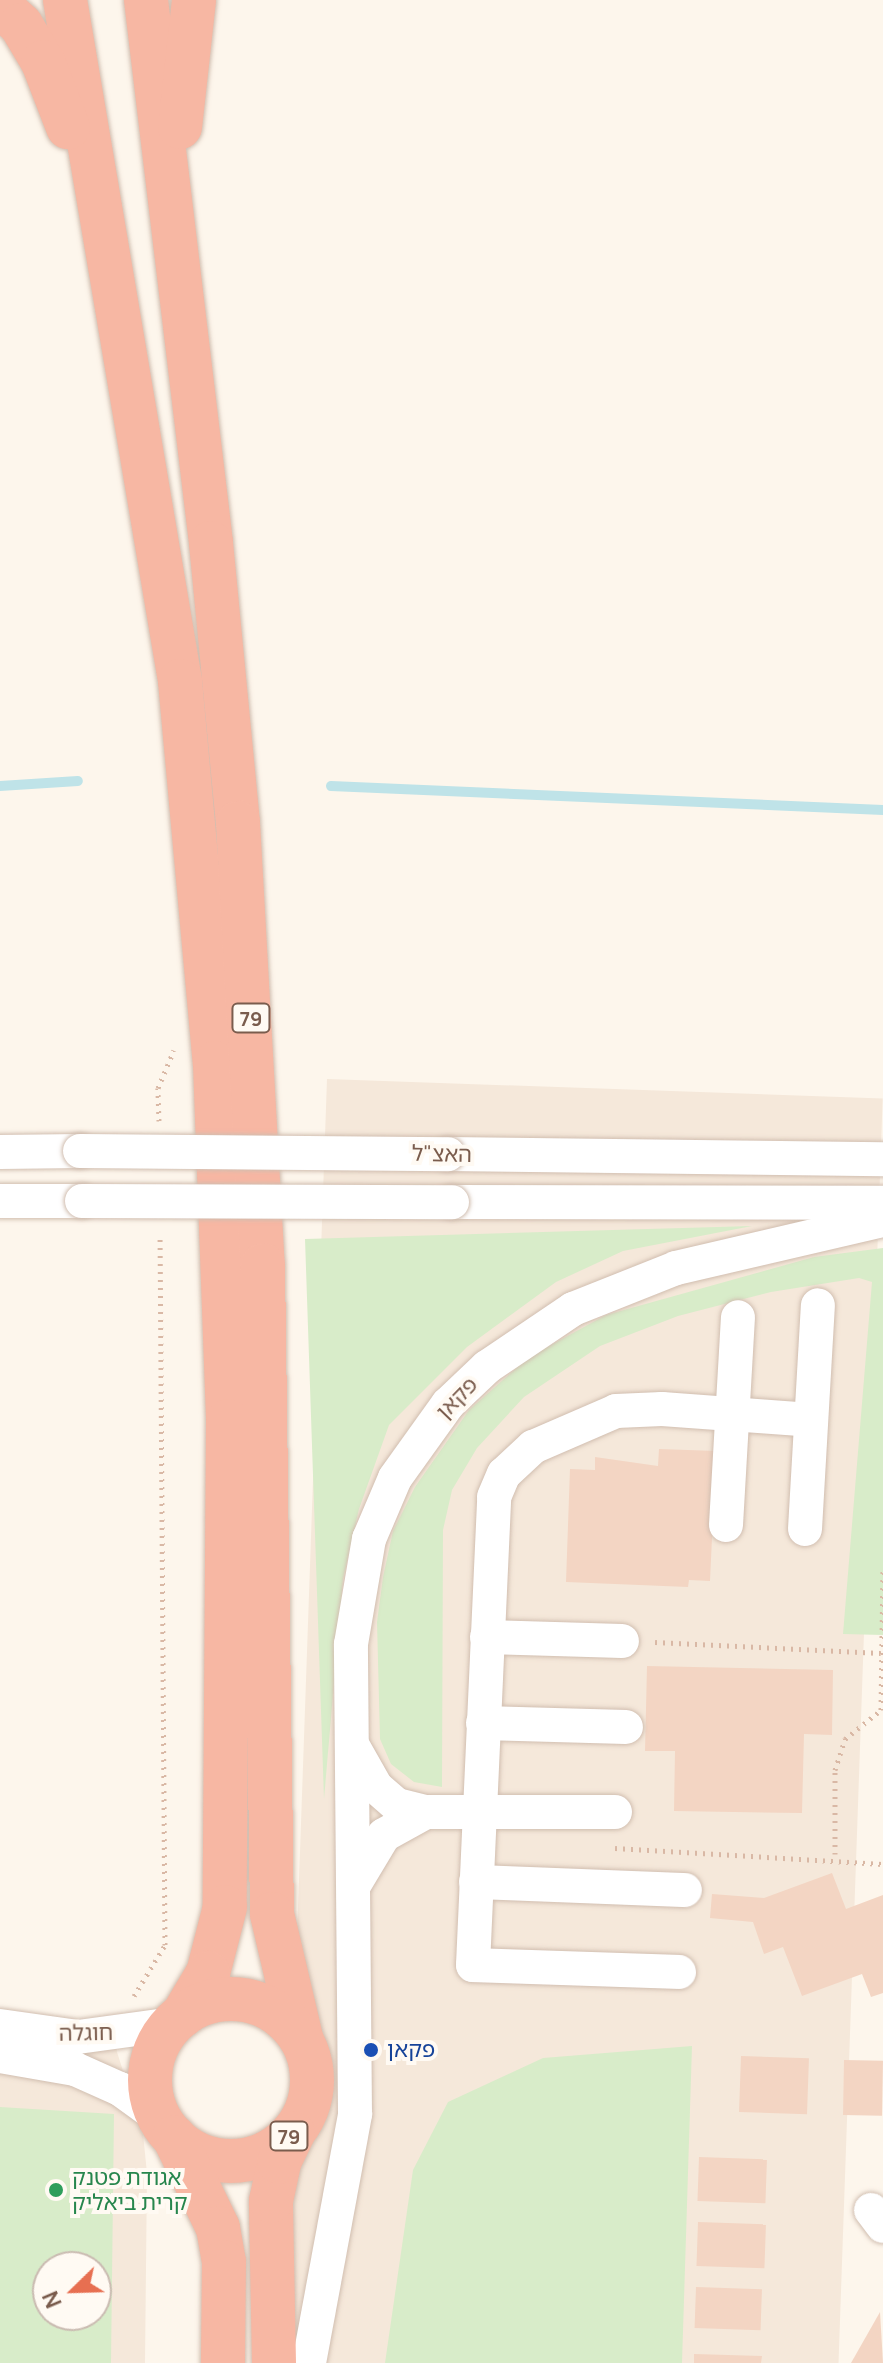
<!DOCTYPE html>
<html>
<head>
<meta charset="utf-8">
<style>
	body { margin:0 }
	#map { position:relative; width:883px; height:2363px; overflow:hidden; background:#fdf6ec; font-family:Manrope,"Noto Sans Hebrew",sans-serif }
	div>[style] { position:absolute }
	.residential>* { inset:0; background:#f5e8da; transform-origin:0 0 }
	.green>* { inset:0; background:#d8ecc9 }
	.stream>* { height:10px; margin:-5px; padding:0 5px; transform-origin:5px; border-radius:5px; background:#bfe3e8 }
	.building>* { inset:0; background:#f3d5c3; transform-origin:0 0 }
	.path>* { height:5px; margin-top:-2.5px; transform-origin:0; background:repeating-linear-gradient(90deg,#d9b8a5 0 2px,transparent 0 8px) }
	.roads { filter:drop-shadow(0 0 2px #d1beb0) drop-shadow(0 0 2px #d1beb0) }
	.minor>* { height:34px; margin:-17px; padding:0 17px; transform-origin:17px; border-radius:17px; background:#fff }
	.highway>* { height:44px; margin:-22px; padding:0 22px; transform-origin:22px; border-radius:22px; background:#f7b7a3 }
	.highway>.ring { margin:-22px; padding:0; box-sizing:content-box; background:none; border:44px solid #f7b7a3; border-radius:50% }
	.bridges { filter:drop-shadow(0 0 2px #d1beb0) drop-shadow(0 0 2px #d1beb0) }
	.minor-bridge>* { height:34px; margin:-17px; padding:0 17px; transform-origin:17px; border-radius:17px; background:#fff }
	.dots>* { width:22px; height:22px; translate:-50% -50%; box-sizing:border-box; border:4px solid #fffaf3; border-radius:50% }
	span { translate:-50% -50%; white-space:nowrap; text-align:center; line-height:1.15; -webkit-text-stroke:8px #fffaf3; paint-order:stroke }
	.shield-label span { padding:2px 6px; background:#fffaf3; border:2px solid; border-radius:6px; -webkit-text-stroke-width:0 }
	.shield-label { font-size:20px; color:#7a5c4d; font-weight:700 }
	.street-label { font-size:22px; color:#7a5c4d }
	.transit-label { font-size:22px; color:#164399 }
	.left { translate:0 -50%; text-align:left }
	.leisure-label { font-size:22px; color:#27864d }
	.north { position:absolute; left:32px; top:2251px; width:80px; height:80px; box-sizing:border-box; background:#fffaf3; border:2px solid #cabbb1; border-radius:50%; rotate:247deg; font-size:22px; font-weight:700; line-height:32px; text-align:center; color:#7a5c4d }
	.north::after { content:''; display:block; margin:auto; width:28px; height:36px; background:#e76f51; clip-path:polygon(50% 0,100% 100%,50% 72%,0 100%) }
</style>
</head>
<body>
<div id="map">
	<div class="residential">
		<i style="left:327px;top:1079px;width:556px;height:1284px;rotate:2deg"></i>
		<i style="clip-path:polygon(evenodd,0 2011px,114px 2025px,117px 2052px,143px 2134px,147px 2173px,145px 2363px,0 2363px,0 2011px,48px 2267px,96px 2267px,96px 2315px,48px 2315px,48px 2267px)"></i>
	</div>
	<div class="green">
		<i style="clip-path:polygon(752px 1226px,623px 1251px,556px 1282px,467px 1347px,389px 1425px,359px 1509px,343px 1579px,324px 1799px,305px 1239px)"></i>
		<i style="clip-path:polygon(883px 1248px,883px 1635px,843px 1634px,872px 1282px,859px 1278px,771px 1292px,678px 1316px,600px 1346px,524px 1397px,477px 1448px,452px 1490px,443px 1530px,442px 1787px,414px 1782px,391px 1764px,380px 1739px,377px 1622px,383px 1577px,393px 1531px,415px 1487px,469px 1410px,529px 1357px,606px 1315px,814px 1257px)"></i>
		<i style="clip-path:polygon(692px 2046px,682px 2363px,385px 2363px,413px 2170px,448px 2102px,543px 2058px)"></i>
		<i style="clip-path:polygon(evenodd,0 2107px,114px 2114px,111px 2363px,0 2363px,0 2107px,48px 2267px,96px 2267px,96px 2315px,48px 2315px,48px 2267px)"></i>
	</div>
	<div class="stream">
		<i style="left:0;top:786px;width:78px;rotate:-3.7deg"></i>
		<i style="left:331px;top:786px;width:553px;rotate:2.49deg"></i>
	</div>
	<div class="building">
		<i style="clip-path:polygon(659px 1449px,716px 1451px,710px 1581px,689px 1580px,688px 1587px,566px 1582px,570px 1469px,595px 1470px,595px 1457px,658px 1466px)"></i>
		<i style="clip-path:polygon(647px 1666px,833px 1670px,832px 1735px,804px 1734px,802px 1813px,674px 1811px,675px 1751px,645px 1751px)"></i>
		<i style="clip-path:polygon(832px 1873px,846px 1909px,883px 1895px,883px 1993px,871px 1997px,862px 1974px,802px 1996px,783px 1947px,764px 1954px,753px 1922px,710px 1918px,712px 1894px,764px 1898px)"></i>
		<i style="left:741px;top:2056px;width:68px;height:56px;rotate:2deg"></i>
		<i style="left:844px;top:2060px;width:39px;height:55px;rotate:1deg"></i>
		<i style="left:699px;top:2157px;width:68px;height:44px;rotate:2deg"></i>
		<i style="left:698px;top:2222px;width:68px;height:44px;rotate:2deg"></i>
		<i style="left:696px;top:2287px;width:66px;height:41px;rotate:2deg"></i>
		<i style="clip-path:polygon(880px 2312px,883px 2363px,851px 2363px)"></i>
		<i style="clip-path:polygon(694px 2354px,762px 2356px,761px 2363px,694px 2363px)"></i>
	</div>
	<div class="path">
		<i style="left:159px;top:1121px;width:33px;rotate:-92deg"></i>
		<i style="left:158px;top:1088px;width:41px;rotate:-67.2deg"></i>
		<i style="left:655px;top:1642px;width:226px;rotate:2.8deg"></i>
		<i style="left:615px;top:1848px;width:268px;rotate:3.4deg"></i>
		<i style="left:835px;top:1854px;width:84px;rotate:-90deg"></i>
		<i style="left:835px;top:1770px;width:33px;rotate:-72deg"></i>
		<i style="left:845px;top:1739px;width:46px;rotate:-38.9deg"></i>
		<i style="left:881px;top:1710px;width:140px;rotate:-89.2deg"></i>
		<i style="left:134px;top:1996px;width:60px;rotate:-58.7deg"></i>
		<i style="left:165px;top:1945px;width:710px;rotate:-90.4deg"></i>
	</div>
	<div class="roads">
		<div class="minor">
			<i style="left:0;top:1152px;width:80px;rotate:-0.7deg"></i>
			<i style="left:448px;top:1154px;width:435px;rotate:0.7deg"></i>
			<i style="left:0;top:1201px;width:82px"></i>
			<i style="left:452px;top:1202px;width:431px;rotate:0.1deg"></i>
			<i style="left:726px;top:1525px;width:208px;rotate:-86.7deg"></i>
			<i style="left:805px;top:1529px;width:224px;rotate:-86.7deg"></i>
			<i style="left:487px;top:1637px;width:135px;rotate:1.7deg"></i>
			<i style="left:483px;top:1723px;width:143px;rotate:1.6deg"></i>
			<i style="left:354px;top:1748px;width:45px;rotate:60.6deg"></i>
			<i style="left:376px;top:1787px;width:28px;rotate:41deg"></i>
			<i style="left:397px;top:1805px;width:30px;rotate:14deg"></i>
			<i style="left:426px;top:1812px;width:189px"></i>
			<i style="left:476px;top:1882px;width:209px;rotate:2.2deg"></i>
			<i style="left:354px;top:1885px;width:58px;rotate:-59deg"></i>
			<i style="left:384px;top:1835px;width:48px;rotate:-28.7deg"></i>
			<i style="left:679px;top:1972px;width:206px;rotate:-178.1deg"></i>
			<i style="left:473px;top:1965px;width:468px;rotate:-87.4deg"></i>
			<i style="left:494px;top:1497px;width:25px;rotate:-67deg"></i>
			<i style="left:504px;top:1474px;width:40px;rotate:-43deg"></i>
			<i style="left:533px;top:1447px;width:90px;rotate:-23.4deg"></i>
			<i style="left:616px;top:1411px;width:46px;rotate:-2.5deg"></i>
			<i style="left:662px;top:1409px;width:149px;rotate:4.2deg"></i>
			<i style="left:0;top:2026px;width:79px;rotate:8deg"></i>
			<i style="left:78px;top:2037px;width:96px;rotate:-7.8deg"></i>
			<i style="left:0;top:2056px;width:76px;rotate:9.8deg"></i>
			<i style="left:75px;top:2069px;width:49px;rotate:24deg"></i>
			<i style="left:120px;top:2089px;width:49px;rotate:35.9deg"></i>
			<i style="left:871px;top:2210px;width:20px;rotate:53deg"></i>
			<i style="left:309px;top:2363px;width:253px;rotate:-79.5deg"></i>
			<i style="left:355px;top:2114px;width:470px;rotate:-90.5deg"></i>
			<i style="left:351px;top:1644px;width:107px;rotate:-80.3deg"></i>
			<i style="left:369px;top:1539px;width:66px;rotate:-66.9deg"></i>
			<i style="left:395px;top:1478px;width:91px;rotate:-54.4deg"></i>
			<i style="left:448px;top:1404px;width:54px;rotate:-43.5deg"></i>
			<i style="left:487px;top:1367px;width:104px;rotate:-34deg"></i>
			<i style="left:573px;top:1309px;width:111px;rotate:-21.7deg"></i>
			<i style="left:676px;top:1268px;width:212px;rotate:-13.1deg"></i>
		</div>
		<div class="highway">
			<i style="left:65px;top:0;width:691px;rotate:80.41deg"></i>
			<i style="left:180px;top:681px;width:384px;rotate:84.8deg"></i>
			<i style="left:215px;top:1063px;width:358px;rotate:87.9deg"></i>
			<i style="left:228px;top:1421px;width:486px;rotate:90.4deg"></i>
			<i style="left:225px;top:1907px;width:68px;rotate:104.4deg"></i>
			<i style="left:208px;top:1973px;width:49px;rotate:120.8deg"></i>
			<i style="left:146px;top:0;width:547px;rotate:83.17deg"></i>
			<i style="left:211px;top:543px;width:281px;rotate:84.5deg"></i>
			<i style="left:238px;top:823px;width:443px;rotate:86.8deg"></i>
			<i style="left:263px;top:1265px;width:649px;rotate:89.21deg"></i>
			<i style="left:272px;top:1914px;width:127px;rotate:76.8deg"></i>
			<i style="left:0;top:6px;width:28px;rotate:42deg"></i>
			<i style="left:21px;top:25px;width:43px;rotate:59.3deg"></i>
			<i style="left:43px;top:62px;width:70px;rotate:69deg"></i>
			<i style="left:180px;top:127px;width:128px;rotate:-83.7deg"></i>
			<i class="ring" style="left:150px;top:1999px;width:118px;height:118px"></i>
			<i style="left:174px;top:2137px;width:101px;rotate:64.2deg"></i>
			<i style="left:218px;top:2228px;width:35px;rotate:80deg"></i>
			<i style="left:224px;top:2262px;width:101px;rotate:90.6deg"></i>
			<i style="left:274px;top:2363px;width:162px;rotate:-91.1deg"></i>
			<i style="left:271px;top:2201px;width:40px;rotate:-78deg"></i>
			<i style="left:279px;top:2162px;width:32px;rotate:-64deg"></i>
		</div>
	</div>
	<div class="bridges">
		<div class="minor-bridge">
			<i style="left:80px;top:1151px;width:368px;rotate:0.5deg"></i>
			<i style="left:82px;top:1201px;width:370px;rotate:0.2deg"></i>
		</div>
	</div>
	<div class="dots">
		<i style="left:371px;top:2050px;background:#1a4fb4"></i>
		<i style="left:56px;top:2190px;background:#2e9e5b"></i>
	</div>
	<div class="shield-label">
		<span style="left:251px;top:1018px">79</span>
		<span style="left:289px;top:2136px">79</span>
	</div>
	<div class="street-label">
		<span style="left:442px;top:1154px;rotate:1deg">האצ"ל</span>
		<span style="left:457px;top:1398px;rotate:-46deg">פקאן</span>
		<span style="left:86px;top:2033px;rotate:-1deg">חוגלה</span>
	</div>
	<div class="transit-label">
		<span class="left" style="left:387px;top:2050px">פקאן</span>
	</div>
	<div class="leisure-label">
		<span class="left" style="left:72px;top:2190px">אגודת פטנק<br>קרית ביאליק</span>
	</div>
	<div class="north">N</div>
</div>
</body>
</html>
